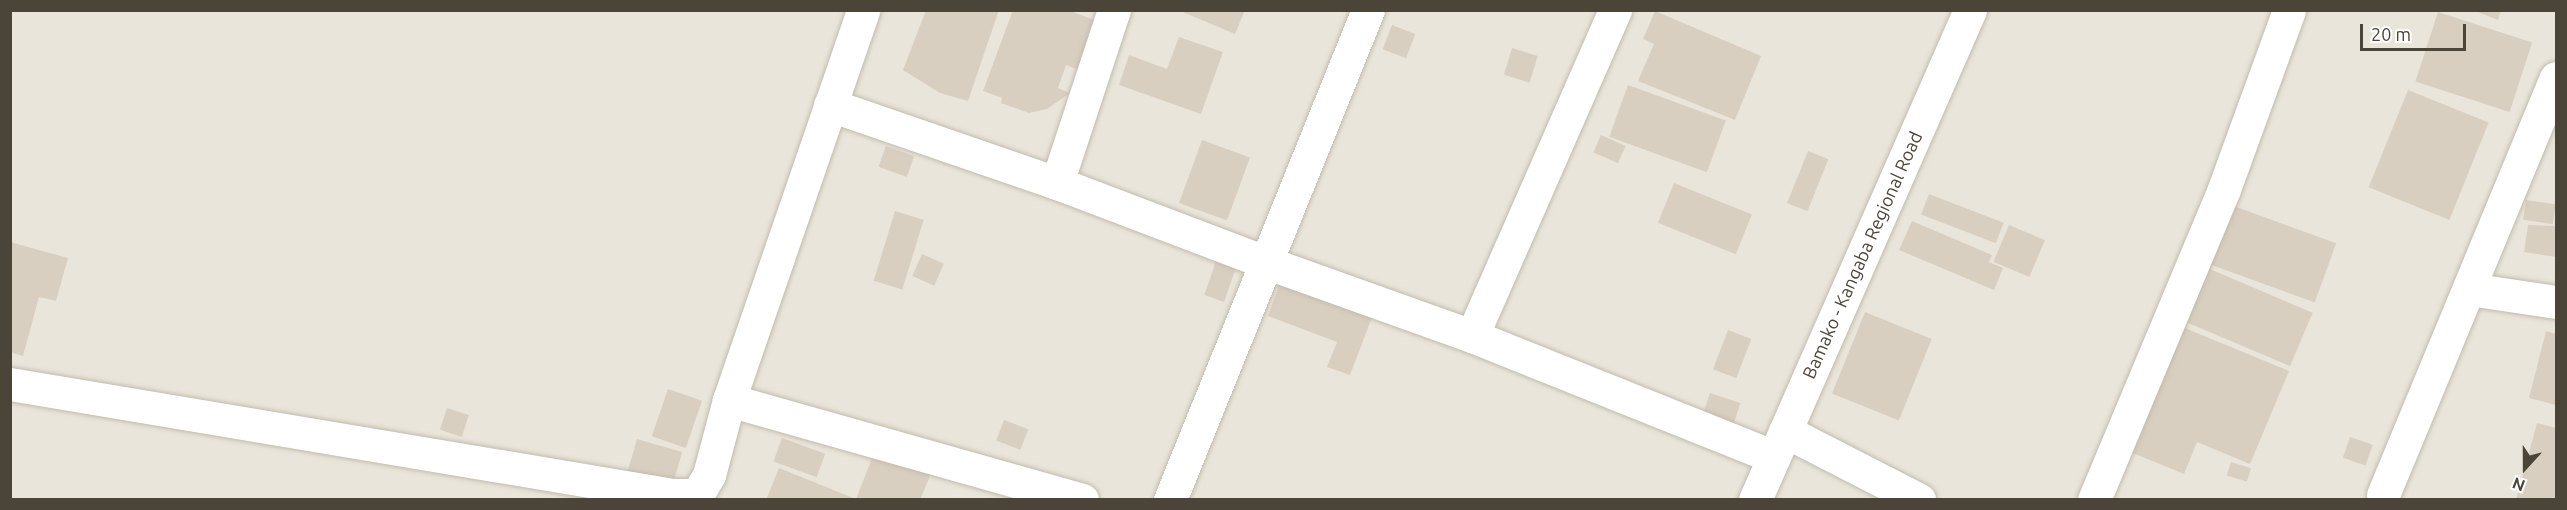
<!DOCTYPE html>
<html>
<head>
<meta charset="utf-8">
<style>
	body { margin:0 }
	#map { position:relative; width:2567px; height:510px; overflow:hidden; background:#f6f3ec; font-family:Ubuntu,sans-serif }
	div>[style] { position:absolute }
	.residential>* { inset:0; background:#eae5da; transform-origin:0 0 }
	.building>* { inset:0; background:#d8cfc1; transform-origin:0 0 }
	.roads { filter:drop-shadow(0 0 2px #c2bbae) drop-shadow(0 0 2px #c2bbae) }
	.minor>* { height:33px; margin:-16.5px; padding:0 16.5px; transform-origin:16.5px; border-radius:16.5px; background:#fff }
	span { translate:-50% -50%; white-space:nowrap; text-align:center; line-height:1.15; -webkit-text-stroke:6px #fff; paint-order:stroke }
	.street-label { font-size:18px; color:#4b4439 }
	.frame { position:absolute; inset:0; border:12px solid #4b4439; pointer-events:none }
	.north { position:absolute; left:2495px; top:438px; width:60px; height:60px; -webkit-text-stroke:4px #fff; paint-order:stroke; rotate:201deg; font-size:16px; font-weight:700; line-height:24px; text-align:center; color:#4b4439 }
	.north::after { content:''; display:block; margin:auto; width:21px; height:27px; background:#4b4439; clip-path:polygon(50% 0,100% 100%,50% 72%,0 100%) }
	.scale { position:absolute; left:2360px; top:24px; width:106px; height:27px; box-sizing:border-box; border:3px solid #4b4439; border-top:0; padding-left:8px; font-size:18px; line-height:21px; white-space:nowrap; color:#4b4439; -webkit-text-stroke:4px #fff; paint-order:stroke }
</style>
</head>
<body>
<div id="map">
	<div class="residential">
		<i style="left:11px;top:11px;width:2545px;height:488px"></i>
	</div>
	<div class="building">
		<i style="clip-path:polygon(926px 10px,999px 10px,968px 101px,940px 93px,903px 70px)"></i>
		<i style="clip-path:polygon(1013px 10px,1068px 10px,1097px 21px,1079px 70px,1066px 65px,1058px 88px,1070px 93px,1047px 109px,1029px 113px,1001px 103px,1002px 98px,983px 91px)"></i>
		<i style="clip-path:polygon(1178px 10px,1245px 10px,1235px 34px)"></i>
		<i style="clip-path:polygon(2473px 10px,2501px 10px,2498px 20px)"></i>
		<i style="clip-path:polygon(1655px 11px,1761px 56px,1735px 120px,1638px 81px,1654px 44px,1643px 39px)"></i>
		<i style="left:2438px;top:12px;width:99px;height:73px;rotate:18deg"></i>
		<i style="left:1392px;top:25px;width:25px;height:26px;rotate:21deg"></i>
		<i style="clip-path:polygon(1179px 37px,1223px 52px,1201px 114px,1119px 85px,1129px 55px,1167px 69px)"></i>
		<i style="left:1512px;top:48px;width:27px;height:28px;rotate:17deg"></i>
		<i style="left:1628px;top:85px;width:104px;height:55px;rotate:20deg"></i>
		<i style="left:2408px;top:90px;width:87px;height:105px;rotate:22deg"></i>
		<i style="left:1601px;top:135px;width:27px;height:19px;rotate:24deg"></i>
		<i style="left:1202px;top:140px;width:51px;height:67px;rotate:20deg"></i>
		<i style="left:886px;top:146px;width:30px;height:22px;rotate:20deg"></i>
		<i style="left:1808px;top:151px;width:22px;height:56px;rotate:22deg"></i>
		<i style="left:1674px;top:183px;width:84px;height:43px;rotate:22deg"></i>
		<i style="left:1929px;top:194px;width:80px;height:22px;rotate:21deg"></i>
		<i style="left:2526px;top:200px;width:30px;height:20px;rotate:8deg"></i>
		<i style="left:2231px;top:205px;width:112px;height:63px;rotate:20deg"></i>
		<i style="left:895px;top:211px;width:30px;height:73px;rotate:17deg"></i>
		<i style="clip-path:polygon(1912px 221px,1992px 255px,1989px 262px,2003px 268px,1994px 290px,1899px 250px)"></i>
		<i style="left:2009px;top:225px;width:39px;height:40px;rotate:23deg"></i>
		<i style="clip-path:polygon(2528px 225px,2556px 226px,2556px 257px,2524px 252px)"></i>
		<i style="clip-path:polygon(10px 242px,68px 258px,56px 301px,39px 297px,23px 356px,10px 352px)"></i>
		<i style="left:922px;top:254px;width:24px;height:24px;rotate:24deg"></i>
		<i style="left:1216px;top:261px;width:21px;height:36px;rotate:19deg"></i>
		<i style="left:2205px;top:267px;width:117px;height:58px;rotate:23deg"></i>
		<i style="clip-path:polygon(1282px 277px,1374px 312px,1350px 375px,1327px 367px,1337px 342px,1268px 316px)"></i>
		<i style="left:1865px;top:312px;width:72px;height:88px;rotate:22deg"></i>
		<i style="clip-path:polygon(2180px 326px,2289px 371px,2250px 464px,2197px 442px,2184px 474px,2128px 451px)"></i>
		<i style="left:1728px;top:330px;width:25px;height:42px;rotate:21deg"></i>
		<i style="clip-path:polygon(2546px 331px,2556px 334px,2556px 405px,2529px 398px)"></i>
		<i style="left:668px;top:389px;width:36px;height:50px;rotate:19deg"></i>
		<i style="left:1710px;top:393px;width:32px;height:23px;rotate:18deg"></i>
		<i style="left:447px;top:408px;width:23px;height:23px;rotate:18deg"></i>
		<i style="left:1004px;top:420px;width:26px;height:22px;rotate:21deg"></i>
		<i style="clip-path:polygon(2537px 423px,2556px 428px,2556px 500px,2516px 500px)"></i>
		<i style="left:2350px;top:437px;width:24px;height:22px;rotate:19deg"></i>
		<i style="left:782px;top:438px;width:46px;height:25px;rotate:20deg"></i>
		<i style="left:637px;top:439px;width:47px;height:34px;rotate:16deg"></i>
		<i style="clip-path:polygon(876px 448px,932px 471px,920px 500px,766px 500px,779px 468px,856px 499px)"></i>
		<i style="left:2231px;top:462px;width:21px;height:14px;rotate:17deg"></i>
	</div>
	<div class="roads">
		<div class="minor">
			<i style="left:830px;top:105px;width:240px;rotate:19deg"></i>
			<i style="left:1057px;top:183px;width:226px;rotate:20.8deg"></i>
			<i style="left:1268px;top:263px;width:217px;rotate:19.7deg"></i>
			<i style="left:1472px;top:336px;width:325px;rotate:21.8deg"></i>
			<i style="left:1057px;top:183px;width:182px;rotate:-71.8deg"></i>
			<i style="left:2469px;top:289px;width:88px;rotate:8.5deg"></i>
			<i style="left:1472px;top:336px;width:356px;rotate:-66.3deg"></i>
			<i style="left:10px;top:384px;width:672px;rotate:9.5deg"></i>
			<i style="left:673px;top:495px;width:24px"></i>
			<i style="left:697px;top:495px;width:23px;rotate:-59deg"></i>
			<i style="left:709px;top:475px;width:78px;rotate:-75.1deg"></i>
			<i style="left:729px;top:400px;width:412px;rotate:-71deg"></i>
			<i style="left:729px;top:400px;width:367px;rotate:15.8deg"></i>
			<i style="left:1785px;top:431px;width:151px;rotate:27.2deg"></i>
			<i style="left:2383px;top:495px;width:451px;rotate:-67.5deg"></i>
			<i style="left:1170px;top:500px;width:528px;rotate:-68deg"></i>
			<i style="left:1755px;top:500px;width:535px;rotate:-66.31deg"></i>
			<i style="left:2094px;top:500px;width:337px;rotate:-67.3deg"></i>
			<i style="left:2224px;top:189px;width:190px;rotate:-70deg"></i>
		</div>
	</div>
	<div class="street-label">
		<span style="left:1862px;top:255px;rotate:-66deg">Bamako - Kangaba Regional Road</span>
	</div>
	<div class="frame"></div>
	<div class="north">N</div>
	<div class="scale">20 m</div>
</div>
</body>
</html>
